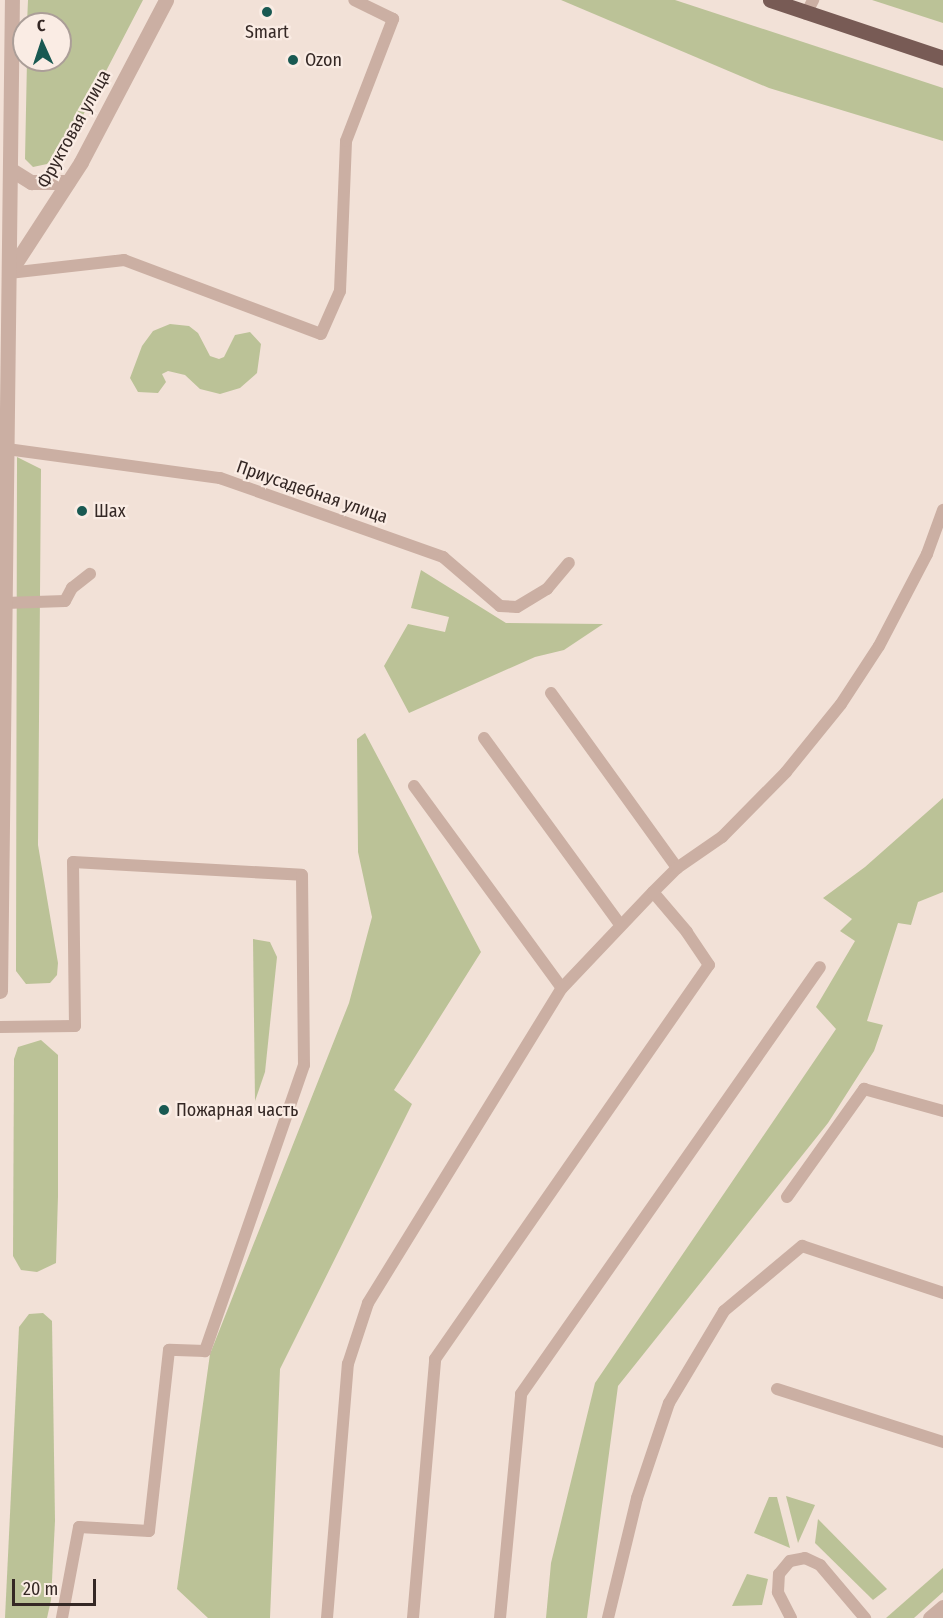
<!DOCTYPE html>
<html>
<head>
<meta charset="utf-8">
<style>
	body { margin:0 }
	#map { position:relative; width:943px; height:1618px; overflow:hidden; background:#f2e1d7; font-family:"Fira Sans Condensed",sans-serif }
	div>[style] { position:absolute }
	.green>* { inset:0; background:#bbc297 }
	.service>* { height:12px; margin:-6px; padding:0 6px; transform-origin:6px; border-radius:6px; background:#cbafa3 }
	.minor>* { height:15px; margin:-7.5px; padding:0 7.5px; transform-origin:7.5px; border-radius:7.5px; background:#cbafa3 }
	.tertiary>* { height:15px; margin:-7.5px; padding:0 7.5px; transform-origin:7.5px; border-radius:7.5px; background:#cbafa3 }
	.primary>* { height:15px; margin:-7.5px; padding:0 7.5px; transform-origin:7.5px; border-radius:7.5px; background:#785b55 }
	.dots>* { width:16px; height:16px; translate:-50% -50%; box-sizing:border-box; border:3px solid #faece4; border-radius:50% }
	span { translate:-50% -50%; white-space:nowrap; text-align:center; line-height:1.15; -webkit-text-stroke:4.5px #faece4; paint-order:stroke }
	.poi-label { font-size:18px; color:#352825 }
	.left { translate:0 -50%; text-align:left }
	.street-label { font-size:18px; color:#352825 }
	.north { position:absolute; left:12px; top:12px; width:60px; height:60px; box-sizing:border-box; background:#faece4; border:2px solid #ab9e98; border-radius:50%; rotate:357deg; font-size:16px; font-weight:700; line-height:24px; text-align:center; color:#352825 }
	.north::after { content:''; display:block; margin:auto; width:21px; height:27px; background:#195952; clip-path:polygon(50% 0,100% 100%,50% 72%,0 100%) }
	.scale { position:absolute; left:12px; top:1579px; width:84px; height:27px; box-sizing:border-box; border:3px solid #352825; border-top:0; padding-left:8px; font-size:18px; line-height:21px; white-space:nowrap; color:#352825; -webkit-text-stroke:4px #faece4; paint-order:stroke }
</style>
</head>
<body>
<div id="map">
	<div class="green">
		<i style="clip-path:polygon(28px 0,143px 0,66px 148px,47px 164px,33px 167px,25px 159px,27px 60px,60px 60px,60px 24px,27px 24px)"></i>
		<i style="clip-path:polygon(561px 0,675px 0,943px 88px,943px 141px,769px 88px)"></i>
		<i style="clip-path:polygon(872px 0,943px 0,943px 23px)"></i>
		<i style="clip-path:polygon(170px 324px,189px 326px,198px 333px,210px 356px,219px 359px,224px 357px,235px 335px,250px 332px,261px 344px,257px 373px,240px 388px,220px 394px,200px 389px,185px 375px,168px 371px,162px 374px,166px 382px,158px 393px,138px 392px,130px 378px,142px 346px,153px 331px)"></i>
		<i style="clip-path:polygon(17px 457px,41px 469px,38px 845px,58px 963px,57px 975px,50px 983px,26px 984px,16px 971px)"></i>
		<i style="clip-path:polygon(421px 570px,506px 623px,603px 624px,564px 650px,535px 657px,409px 713px,384px 666px,408px 624px,445px 632px,449px 617px,411px 608px)"></i>
		<i style="clip-path:polygon(365px 733px,481px 952px,394px 1090px,412px 1104px,280px 1369px,270px 1618px,208px 1618px,177px 1589px,210px 1354px,349px 1003px,372px 917px,358px 852px,357px 739px)"></i>
		<i style="clip-path:polygon(943px 798px,943px 892px,918px 902px,911px 925px,898px 923px,867px 1021px,883px 1025px,874px 1051px,828px 1123px,618px 1386px,587px 1618px,546px 1618px,551px 1563px,595px 1383px,836px 1029px,816px 1007px,855px 941px,840px 931px,852px 919px,823px 898px,865px 867px)"></i>
		<i style="clip-path:polygon(253px 939px,270px 942px,277px 957px,265px 1072px,255px 1101px)"></i>
		<i style="clip-path:polygon(41px 1040px,58px 1055px,58px 1196px,56px 1263px,37px 1272px,21px 1270px,13px 1256px,14px 1059px,18px 1047px)"></i>
		<i style="clip-path:polygon(43px 1313px,52px 1321px,55px 1521px,51px 1600px,47px 1618px,5px 1618px,19px 1327px,29px 1314px)"></i>
		<i style="clip-path:polygon(786px 1496px,815px 1505px,798px 1543px)"></i>
		<i style="clip-path:polygon(769px 1497px,777px 1497px,790px 1548px,754px 1533px)"></i>
		<i style="clip-path:polygon(818px 1519px,887px 1589px,873px 1600px,815px 1543px)"></i>
		<i style="clip-path:polygon(943px 1568px,943px 1592px,914px 1618px,886px 1618px)"></i>
		<i style="clip-path:polygon(747px 1574px,768px 1579px,762px 1605px,732px 1606px)"></i>
	</div>
	<div class="service">
		<i style="left:806px;top:14px;width:16px;rotate:-63deg"></i>
		<i style="left:9px;top:273px;width:116px;rotate:-6.4deg"></i>
		<i style="left:124px;top:260px;width:210px;rotate:20.6deg"></i>
		<i style="left:321px;top:334px;width:47px;rotate:-66.2deg"></i>
		<i style="left:340px;top:291px;width:150px;rotate:-87.7deg"></i>
		<i style="left:346px;top:141px;width:131px;rotate:-68.9deg"></i>
		<i style="left:393px;top:19px;width:43px;rotate:-154deg"></i>
		<i style="left:7px;top:449px;width:215px;rotate:7.8deg"></i>
		<i style="left:220px;top:478px;width:237px;rotate:19.5deg"></i>
		<i style="left:443px;top:557px;width:75px;rotate:40.7deg"></i>
		<i style="left:500px;top:606px;width:17px;rotate:3deg"></i>
		<i style="left:517px;top:607px;width:35px;rotate:-31deg"></i>
		<i style="left:547px;top:589px;width:34px;rotate:-50deg"></i>
		<i style="left:5px;top:603px;width:60px;rotate:-1.9deg"></i>
		<i style="left:65px;top:601px;width:15px;rotate:-62deg"></i>
		<i style="left:72px;top:588px;width:23px;rotate:-38deg"></i>
		<i style="left:551px;top:693px;width:216px;rotate:54.2deg"></i>
		<i style="left:484px;top:738px;width:229px;rotate:53.9deg"></i>
		<i style="left:414px;top:786px;width:250px;rotate:53.8deg"></i>
		<i style="left:0;top:1027px;width:75px;rotate:-0.8deg"></i>
		<i style="left:75px;top:1026px;width:164px;rotate:-90.7deg"></i>
		<i style="left:73px;top:862px;width:229px;rotate:3.2deg"></i>
		<i style="left:302px;top:875px;width:190px;rotate:89.4deg"></i>
		<i style="left:304px;top:1065px;width:303px;rotate:109.1deg"></i>
		<i style="left:205px;top:1351px;width:36px;rotate:-178deg"></i>
		<i style="left:169px;top:1350px;width:182px;rotate:96.3deg"></i>
		<i style="left:149px;top:1531px;width:70px;rotate:-176.7deg"></i>
		<i style="left:79px;top:1527px;width:93px;rotate:100.6deg"></i>
		<i style="left:787px;top:1197px;width:133px;rotate:-54.5deg"></i>
		<i style="left:864px;top:1089px;width:82px;rotate:15.6deg"></i>
		<i style="left:777px;top:1389px;width:174px;rotate:17.7deg"></i>
		<i style="left:327px;top:1618px;width:255px;rotate:-85.3deg"></i>
		<i style="left:348px;top:1364px;width:64px;rotate:-71.8deg"></i>
		<i style="left:368px;top:1303px;width:370px;rotate:-58.4deg"></i>
		<i style="left:562px;top:988px;width:132px;rotate:-46.5deg"></i>
		<i style="left:413px;top:1618px;width:260px;rotate:-85.1deg"></i>
		<i style="left:435px;top:1359px;width:480px;rotate:-55.2deg"></i>
		<i style="left:709px;top:965px;width:40px;rotate:-124deg"></i>
		<i style="left:687px;top:932px;width:52px;rotate:-130.4deg"></i>
		<i style="left:653px;top:892px;width:34px;rotate:-45deg"></i>
		<i style="left:677px;top:868px;width:55px;rotate:-34.6deg"></i>
		<i style="left:722px;top:837px;width:91px;rotate:-45.4deg"></i>
		<i style="left:786px;top:772px;width:87px;rotate:-51deg"></i>
		<i style="left:841px;top:704px;width:69px;rotate:-56.8deg"></i>
		<i style="left:879px;top:646px;width:104px;rotate:-62.4deg"></i>
		<i style="left:927px;top:554px;width:47px;rotate:-70deg"></i>
		<i style="left:500px;top:1618px;width:225px;rotate:-84.6deg"></i>
		<i style="left:521px;top:1394px;width:521px;rotate:-55deg"></i>
		<i style="left:608px;top:1618px;width:123px;rotate:-76.4deg"></i>
		<i style="left:637px;top:1498px;width:100px;rotate:-71.4deg"></i>
		<i style="left:669px;top:1403px;width:107px;rotate:-59.1deg"></i>
		<i style="left:724px;top:1311px;width:102px;rotate:-39.8deg"></i>
		<i style="left:802px;top:1246px;width:149px;rotate:18.4deg"></i>
		<i style="left:791px;top:1618px;width:29px;rotate:-117deg"></i>
		<i style="left:778px;top:1592px;width:18px;rotate:-87deg"></i>
		<i style="left:779px;top:1574px;width:17px;rotate:-50deg"></i>
		<i style="left:790px;top:1561px;width:15px;rotate:-11deg"></i>
		<i style="left:805px;top:1558px;width:17px;rotate:25deg"></i>
		<i style="left:820px;top:1565px;width:70px;rotate:49.7deg"></i>
	</div>
	<div class="minor">
		<i style="left:930px;top:1618px;width:17px;rotate:-40deg"></i>
	</div>
	<div class="tertiary">
		<i style="left:10px;top:169px;width:25px;rotate:32deg"></i>
		<i style="left:31px;top:182px;width:37px"></i>
		<i style="left:9px;top:273px;width:132px;rotate:-57deg"></i>
		<i style="left:81px;top:162px;width:183px;rotate:-62.3deg"></i>
		<i style="left:0;top:991px;width:991px;rotate:-89.31deg"></i>
	</div>
	<div class="primary">
		<i style="left:770px;top:0;width:182px;rotate:18.5deg"></i>
	</div>
	<div class="dots">
		<i style="left:267px;top:12px;background:#195952"></i>
		<i style="left:293px;top:60px;background:#195952"></i>
		<i style="left:82px;top:511px;background:#195952"></i>
		<i style="left:164px;top:1110px;background:#195952"></i>
	</div>
	<div class="poi-label">
		<span style="left:267px;top:32px">Smart</span>
		<span class="left" style="left:305px;top:60px">Ozon</span>
		<span class="left" style="left:94px;top:511px">Шах</span>
		<span class="left" style="left:176px;top:1110px">Пожарная часть</span>
	</div>
	<div class="street-label">
		<span style="left:74px;top:129px;rotate:-61deg">Фруктовая улица</span>
		<span style="left:312px;top:492px;rotate:19deg">Приусадебная улица</span>
	</div>
	<div class="north">С</div>
	<div class="scale">20 m</div>
</div>
</body>
</html>
